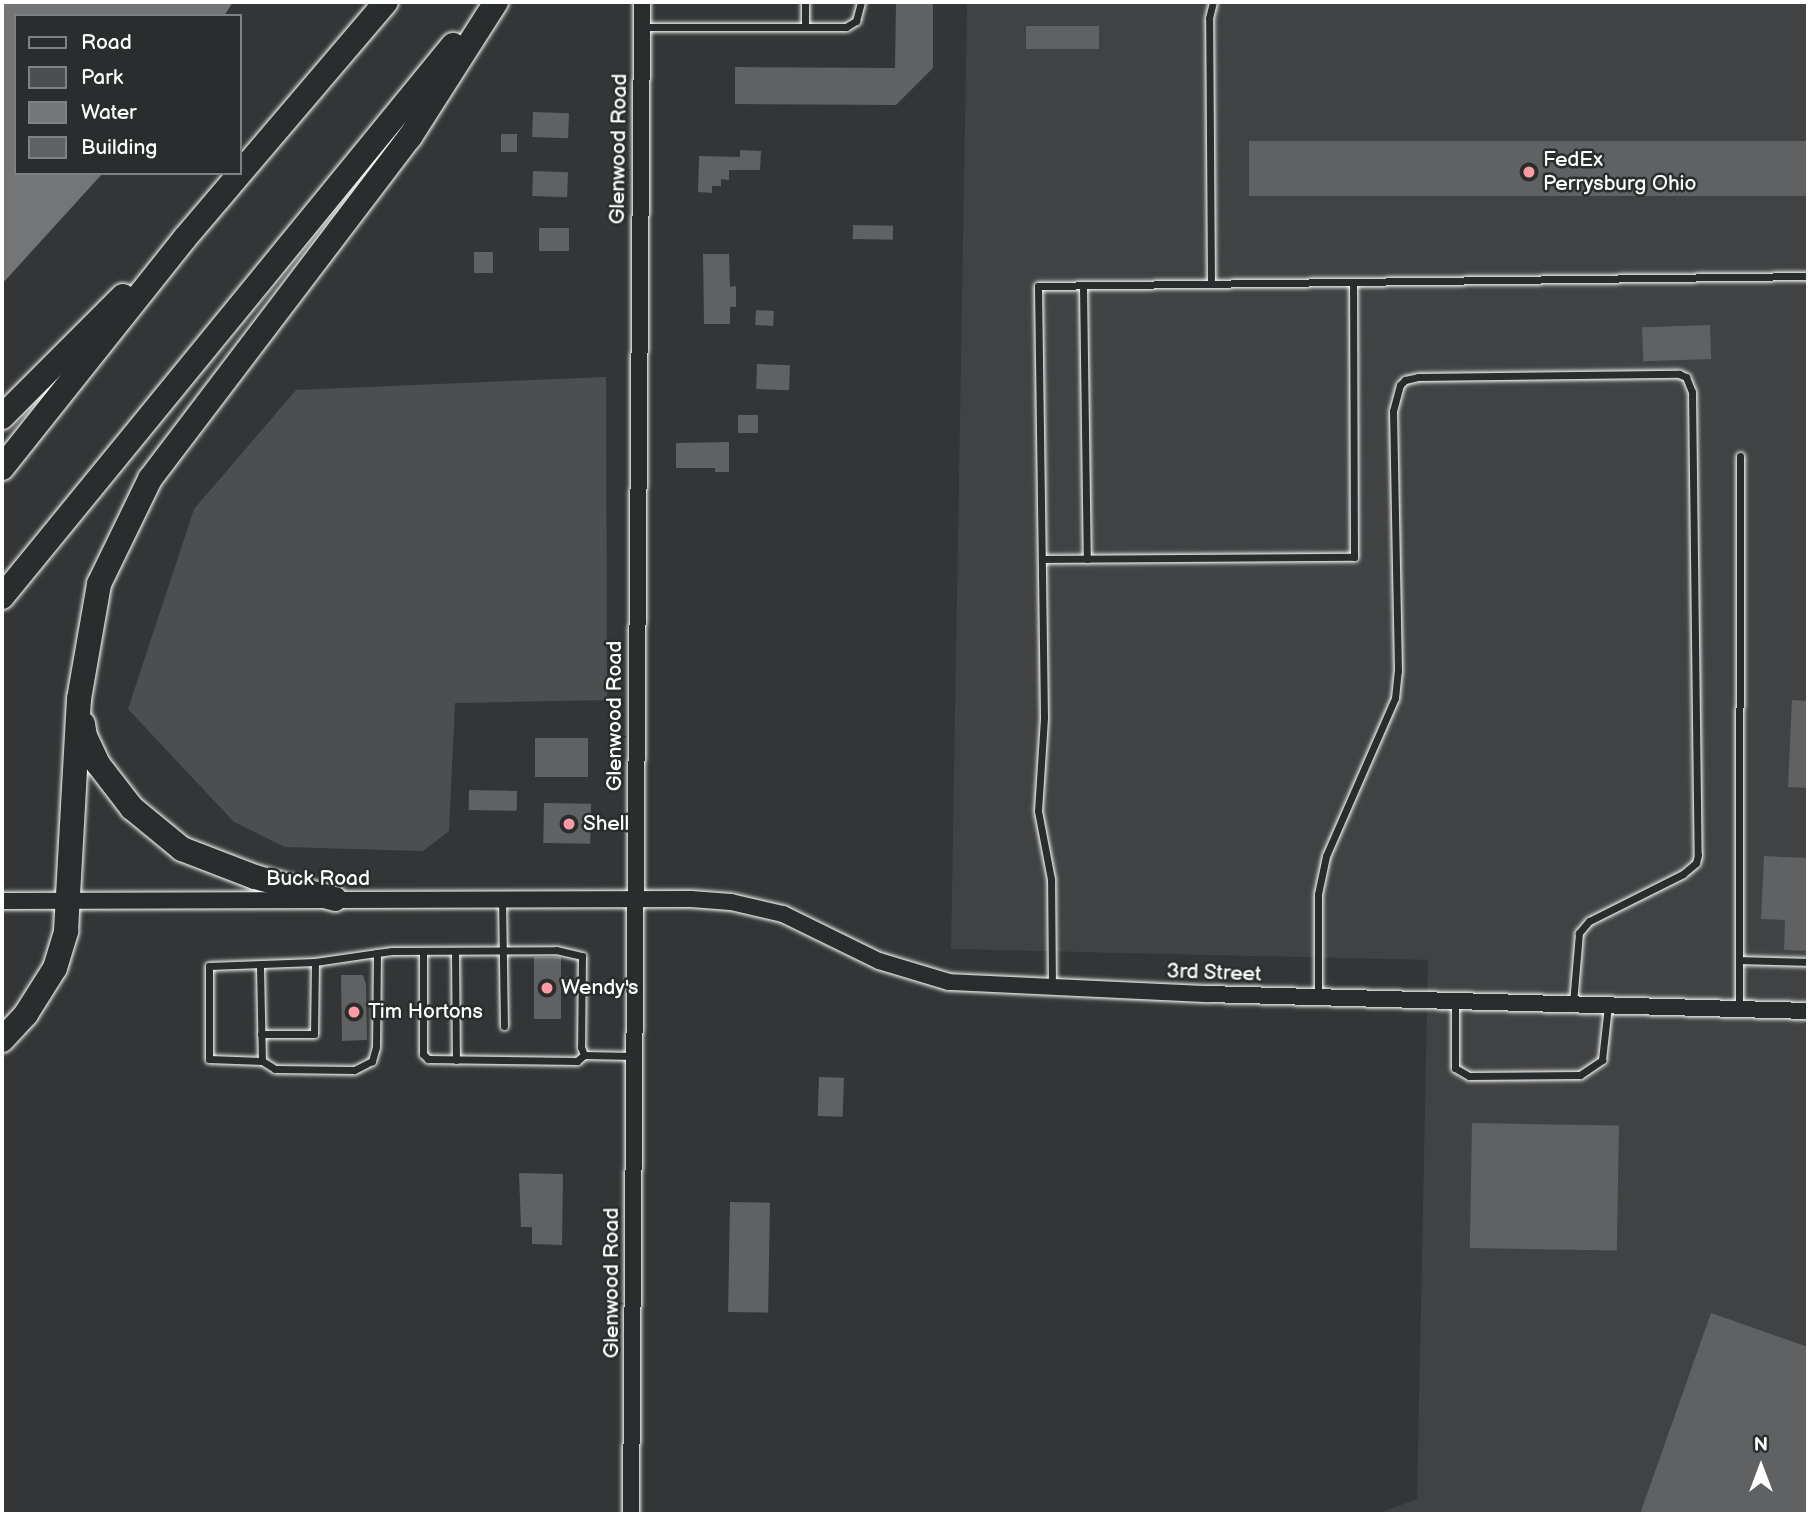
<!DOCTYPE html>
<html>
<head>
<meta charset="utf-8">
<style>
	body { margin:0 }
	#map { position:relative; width:1810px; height:1516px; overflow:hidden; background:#333536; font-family:"Balsamiq Sans",sans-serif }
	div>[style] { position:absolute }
	.built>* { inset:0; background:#404243 }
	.green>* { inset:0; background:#4c4f50 }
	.water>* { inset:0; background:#737576 }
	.building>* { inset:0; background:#5f6162; transform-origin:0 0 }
	.roads { filter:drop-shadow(0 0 2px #fff) drop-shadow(0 0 2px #fff) }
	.service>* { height:7px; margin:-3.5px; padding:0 3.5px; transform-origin:3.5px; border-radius:3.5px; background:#2a2d2e }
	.tertiary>* { height:16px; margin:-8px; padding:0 8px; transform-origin:8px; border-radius:8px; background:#2a2d2e }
	.motorway>* { height:24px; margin:-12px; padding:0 12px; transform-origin:12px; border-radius:12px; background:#2a2d2e }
	.dots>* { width:19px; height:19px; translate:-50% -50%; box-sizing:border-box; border:4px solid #2a2d2e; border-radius:50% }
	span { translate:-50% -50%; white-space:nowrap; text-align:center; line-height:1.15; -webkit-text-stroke:5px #2a2d2e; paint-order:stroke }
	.street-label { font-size:21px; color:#fff }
	.poi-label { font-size:21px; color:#fff }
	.left { translate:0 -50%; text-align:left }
	.frame { position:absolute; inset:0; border:4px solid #fff; pointer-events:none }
	.legend { position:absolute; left:14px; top:14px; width:228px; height:161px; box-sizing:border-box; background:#2a2d2e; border:2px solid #7f8182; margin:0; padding:9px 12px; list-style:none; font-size:21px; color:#fff }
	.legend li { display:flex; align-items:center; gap:14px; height:35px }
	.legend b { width:35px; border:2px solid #7f8182 }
	.north { position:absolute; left:1726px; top:1432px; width:70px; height:70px; -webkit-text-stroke:5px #2a2d2e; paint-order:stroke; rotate:0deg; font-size:19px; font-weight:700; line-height:28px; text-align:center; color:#fff }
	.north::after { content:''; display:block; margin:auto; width:24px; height:32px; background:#fff; clip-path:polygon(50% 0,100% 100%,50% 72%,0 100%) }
</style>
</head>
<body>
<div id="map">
	<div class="built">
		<i style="clip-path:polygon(967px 2px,1808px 2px,1808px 1514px,1376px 1514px,1417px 1499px,1428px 960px,951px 949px)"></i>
	</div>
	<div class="green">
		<i style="clip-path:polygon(606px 377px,607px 700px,455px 703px,449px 831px,423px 851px,285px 847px,234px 822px,128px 709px,194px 509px,296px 390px)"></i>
	</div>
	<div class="water">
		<i style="clip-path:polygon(2px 2px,233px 2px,224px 16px,16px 16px,16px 173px,103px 173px,2px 284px)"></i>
	</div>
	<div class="building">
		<i style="clip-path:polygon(896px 2px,933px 2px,933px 68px,896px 105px,735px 104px,735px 67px,895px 68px)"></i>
		<i style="left:1099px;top:26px;width:23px;height:73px;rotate:90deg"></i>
		<i style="left:533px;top:112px;width:36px;height:25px;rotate:2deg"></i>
		<i style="left:501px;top:134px;width:16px;height:18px"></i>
		<i style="left:1808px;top:141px;width:55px;height:559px;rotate:90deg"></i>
		<i style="clip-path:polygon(740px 150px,761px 151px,760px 170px,729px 170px,729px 180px,721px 179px,721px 186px,712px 186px,712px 193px,698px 192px,699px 156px,740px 157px)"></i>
		<i style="left:533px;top:171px;width:35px;height:25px;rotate:2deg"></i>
		<i style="left:853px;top:225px;width:40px;height:14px;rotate:1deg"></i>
		<i style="left:539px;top:228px;width:30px;height:23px"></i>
		<i style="left:474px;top:252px;width:19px;height:21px"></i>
		<i style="clip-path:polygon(703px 254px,729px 254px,730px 287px,736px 286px,736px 307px,730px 307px,730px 324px,704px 324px)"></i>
		<i style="left:756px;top:310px;width:18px;height:15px;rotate:3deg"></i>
		<i style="left:1710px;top:325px;width:34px;height:68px;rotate:88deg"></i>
		<i style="left:757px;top:364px;width:33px;height:25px;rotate:2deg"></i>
		<i style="left:738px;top:415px;width:20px;height:18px"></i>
		<i style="clip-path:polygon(729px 442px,729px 472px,715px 472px,715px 468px,676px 468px,676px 443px)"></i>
		<i style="clip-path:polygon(1792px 700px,1808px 701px,1808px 788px,1788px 787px)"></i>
		<i style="left:535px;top:738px;width:53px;height:39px"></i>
		<i style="left:469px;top:790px;width:48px;height:20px;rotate:1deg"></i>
		<i style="left:544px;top:803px;width:47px;height:40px;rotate:1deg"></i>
		<i style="clip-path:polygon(1764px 856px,1808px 858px,1808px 951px,1784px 950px,1785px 920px,1761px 919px)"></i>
		<i style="left:561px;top:957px;width:62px;height:27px;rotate:90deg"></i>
		<i style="clip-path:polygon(341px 975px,363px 975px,366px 984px,367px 1040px,342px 1041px)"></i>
		<i style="left:819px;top:1077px;width:25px;height:39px;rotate:2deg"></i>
		<i style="left:1472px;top:1123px;width:147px;height:125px;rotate:1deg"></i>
		<i style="clip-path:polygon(519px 1173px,563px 1174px,562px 1245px,532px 1244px,532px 1227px,521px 1227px)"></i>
		<i style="left:730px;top:1202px;width:40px;height:110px;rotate:1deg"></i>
		<i style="clip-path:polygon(1711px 1313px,1808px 1347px,1808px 1514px,1640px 1514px)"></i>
	</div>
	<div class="roads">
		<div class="service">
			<i style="left:805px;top:2px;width:25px;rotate:90deg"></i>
			<i style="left:642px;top:27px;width:204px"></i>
			<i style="left:846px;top:27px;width:12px;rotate:-31deg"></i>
			<i style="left:856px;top:21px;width:20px;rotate:-75deg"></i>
			<i style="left:1211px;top:284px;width:266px;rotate:-90.4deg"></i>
			<i style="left:1209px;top:18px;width:16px;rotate:-76deg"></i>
			<i style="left:1083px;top:286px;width:273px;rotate:89.2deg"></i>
			<i style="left:1042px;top:559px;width:312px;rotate:-0.4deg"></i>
			<i style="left:1354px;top:557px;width:275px;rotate:-90.2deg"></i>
			<i style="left:502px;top:899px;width:127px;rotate:89.1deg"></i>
			<i style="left:423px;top:951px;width:103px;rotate:90deg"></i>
			<i style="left:423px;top:1054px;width:7px;rotate:45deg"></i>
			<i style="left:428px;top:1059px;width:149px;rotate:0.8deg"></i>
			<i style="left:577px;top:1061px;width:9px;rotate:-41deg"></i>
			<i style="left:584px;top:1055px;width:49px;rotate:1.2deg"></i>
			<i style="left:455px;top:951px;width:109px;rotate:89.5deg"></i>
			<i style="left:377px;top:953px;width:94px;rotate:90.6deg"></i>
			<i style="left:376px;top:1047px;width:15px;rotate:106deg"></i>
			<i style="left:372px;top:1061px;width:20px;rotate:153deg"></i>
			<i style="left:354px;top:1070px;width:79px;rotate:-179.3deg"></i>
			<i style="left:275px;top:1069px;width:15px;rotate:-148deg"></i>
			<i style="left:262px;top:1061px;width:53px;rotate:-177.8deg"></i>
			<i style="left:209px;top:1059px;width:93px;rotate:-90deg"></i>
			<i style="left:209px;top:966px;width:106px;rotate:-2.2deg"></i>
			<i style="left:315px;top:962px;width:63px;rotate:-8.3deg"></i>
			<i style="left:377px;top:953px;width:15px;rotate:-8deg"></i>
			<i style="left:392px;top:951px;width:164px;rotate:-0.3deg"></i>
			<i style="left:556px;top:950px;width:27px;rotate:13deg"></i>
			<i style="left:582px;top:956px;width:91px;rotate:90.6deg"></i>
			<i style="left:581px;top:1047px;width:9px;rotate:69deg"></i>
			<i style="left:1740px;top:960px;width:68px;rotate:1.7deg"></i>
			<i style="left:260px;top:967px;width:94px;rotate:88.8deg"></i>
			<i style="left:1052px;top:987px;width:108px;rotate:-90.5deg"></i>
			<i style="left:1051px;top:879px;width:69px;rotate:-100.8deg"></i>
			<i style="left:1038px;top:811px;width:94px;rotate:-86.3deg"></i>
			<i style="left:1044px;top:717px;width:431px;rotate:-90.8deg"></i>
			<i style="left:1038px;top:286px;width:770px;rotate:-0.74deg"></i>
			<i style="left:1318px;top:996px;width:102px;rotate:-90deg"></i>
			<i style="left:1318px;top:894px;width:39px;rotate:-78deg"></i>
			<i style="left:1326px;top:856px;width:172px;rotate:-66.4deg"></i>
			<i style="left:1395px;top:698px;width:27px;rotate:-84deg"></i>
			<i style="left:1398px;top:671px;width:260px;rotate:-91.1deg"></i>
			<i style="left:1393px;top:411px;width:27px;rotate:-75deg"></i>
			<i style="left:1400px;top:385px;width:7px;rotate:-45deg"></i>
			<i style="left:1405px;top:380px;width:13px;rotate:-13deg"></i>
			<i style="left:1418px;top:377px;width:261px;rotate:-0.7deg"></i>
			<i style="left:1679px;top:374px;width:8px;rotate:23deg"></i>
			<i style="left:1686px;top:377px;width:16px;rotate:68deg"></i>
			<i style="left:1692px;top:392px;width:463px;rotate:89.3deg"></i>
			<i style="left:1698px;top:855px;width:8px;rotate:104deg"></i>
			<i style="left:1696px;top:863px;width:17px;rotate:140deg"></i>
			<i style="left:1683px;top:874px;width:105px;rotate:153.4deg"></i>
			<i style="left:1589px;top:921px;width:16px;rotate:130deg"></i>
			<i style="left:1579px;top:933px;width:70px;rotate:94.9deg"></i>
			<i style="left:1455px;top:1001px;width:67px;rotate:90deg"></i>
			<i style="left:1455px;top:1068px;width:16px;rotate:30deg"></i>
			<i style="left:1469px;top:1076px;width:111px;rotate:-0.5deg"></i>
			<i style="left:1580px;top:1075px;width:27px;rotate:-34deg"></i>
			<i style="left:1602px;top:1060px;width:54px;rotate:-83.7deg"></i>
			<i style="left:1739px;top:1008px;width:552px;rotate:-89.9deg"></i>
			<i style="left:261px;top:1034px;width:53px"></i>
			<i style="left:314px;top:1034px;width:72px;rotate:-89.2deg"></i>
		</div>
		<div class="tertiary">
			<i style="left:2px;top:901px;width:689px;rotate:-0.17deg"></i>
			<i style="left:691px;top:899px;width:40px;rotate:4.3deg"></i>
			<i style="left:731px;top:902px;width:53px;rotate:13deg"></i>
			<i style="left:783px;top:914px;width:107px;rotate:26.1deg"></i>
			<i style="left:879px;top:961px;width:73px;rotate:16.7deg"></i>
			<i style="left:949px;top:982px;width:258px;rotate:2.7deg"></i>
			<i style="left:1207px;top:994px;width:601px;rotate:1.62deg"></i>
			<i style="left:631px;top:1514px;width:1512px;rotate:-89.58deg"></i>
		</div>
		<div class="motorway">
			<i style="left:2px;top:417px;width:171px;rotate:-45deg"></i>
			<i style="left:2px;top:468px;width:294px;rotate:-51.5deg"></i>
			<i style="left:185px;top:238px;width:310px;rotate:-49.6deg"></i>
			<i style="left:2px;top:597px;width:713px;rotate:-50.75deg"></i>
			<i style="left:83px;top:724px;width:12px;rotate:81deg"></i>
			<i style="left:85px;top:736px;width:31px;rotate:65deg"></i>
			<i style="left:98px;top:764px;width:56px;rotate:52.3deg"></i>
			<i style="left:132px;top:808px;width:65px;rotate:39.4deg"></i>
			<i style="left:182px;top:849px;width:78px;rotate:21deg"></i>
			<i style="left:255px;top:877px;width:83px;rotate:15.4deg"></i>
			<i style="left:2px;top:1040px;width:35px;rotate:-47deg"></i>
			<i style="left:26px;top:1014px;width:54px;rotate:-57.8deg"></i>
			<i style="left:55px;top:968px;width:39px;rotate:-73deg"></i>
			<i style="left:66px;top:931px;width:232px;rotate:-86.8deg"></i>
			<i style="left:79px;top:699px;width:117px;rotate:-80.1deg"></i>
			<i style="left:99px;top:584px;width:117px;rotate:-64.1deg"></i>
			<i style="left:150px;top:479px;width:430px;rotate:-52.8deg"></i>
			<i style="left:410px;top:137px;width:160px;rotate:-57.5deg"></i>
		</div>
	</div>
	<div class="dots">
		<i style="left:1529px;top:172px;background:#ff9aa2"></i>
		<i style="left:569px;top:824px;background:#ff9aa2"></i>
		<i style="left:547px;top:988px;background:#ff9aa2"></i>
		<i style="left:354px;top:1012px;background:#ff9aa2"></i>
	</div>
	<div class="street-label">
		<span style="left:619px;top:149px;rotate:-89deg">Glenwood Road</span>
		<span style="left:615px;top:716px;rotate:-90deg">Glenwood Road</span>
		<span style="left:318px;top:879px">Buck Road</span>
		<span style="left:1214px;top:973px;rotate:2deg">3rd Street</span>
		<span style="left:612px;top:1283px;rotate:-90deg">Glenwood Road</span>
	</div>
	<div class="poi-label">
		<span class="left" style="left:1543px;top:172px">FedEx<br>Perrysburg Ohio</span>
		<span class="left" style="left:583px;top:824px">Shell</span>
		<span class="left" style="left:561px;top:988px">Wendy's</span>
		<span class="left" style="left:368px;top:1012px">Tim Hortons</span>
	</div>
	<div class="frame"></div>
	<ul class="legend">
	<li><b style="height:9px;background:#2a2d2e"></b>Road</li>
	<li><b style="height:19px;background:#4c4f50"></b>Park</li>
	<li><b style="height:19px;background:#737576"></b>Water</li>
	<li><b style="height:19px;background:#5f6162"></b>Building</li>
	</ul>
	<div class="north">N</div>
</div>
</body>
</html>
